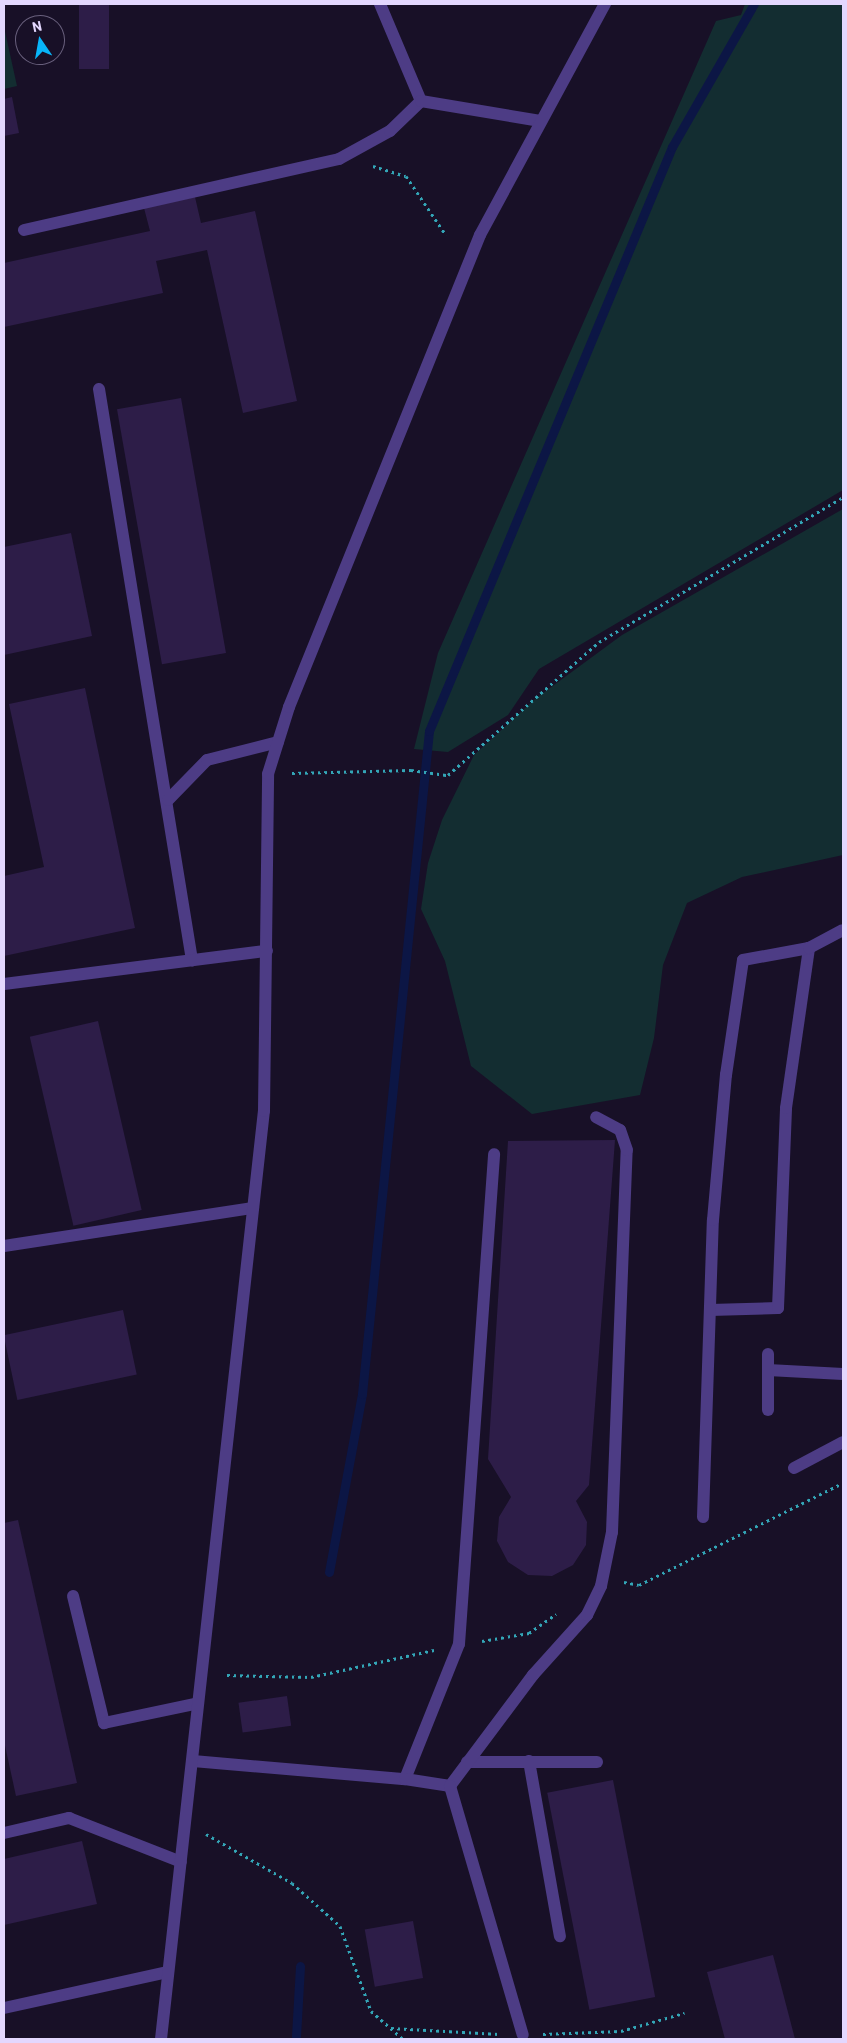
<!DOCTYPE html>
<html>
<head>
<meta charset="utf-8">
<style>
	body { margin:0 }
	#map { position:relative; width:847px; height:2043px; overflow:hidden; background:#181027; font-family:Barlow,sans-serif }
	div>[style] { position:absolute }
	.green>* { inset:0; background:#132d31 }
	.stream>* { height:9px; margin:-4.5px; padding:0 4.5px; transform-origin:4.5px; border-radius:4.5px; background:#0c1645 }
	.building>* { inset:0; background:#2d1d48; transform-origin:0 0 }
	.path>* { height:3px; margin-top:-1.5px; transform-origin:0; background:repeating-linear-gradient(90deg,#33a6b7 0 2.5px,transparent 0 6.5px) }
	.minor>* { height:12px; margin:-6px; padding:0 6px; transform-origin:6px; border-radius:6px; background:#4d3c85 }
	span { translate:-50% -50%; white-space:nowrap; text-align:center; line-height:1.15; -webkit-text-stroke:4px #181027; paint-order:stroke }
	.frame { position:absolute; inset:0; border:5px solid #e3d7fe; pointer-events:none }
	.north { position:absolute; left:15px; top:15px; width:50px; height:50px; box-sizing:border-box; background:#181027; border:1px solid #69607d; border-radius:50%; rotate:348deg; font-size:14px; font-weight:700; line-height:20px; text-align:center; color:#e3d7fe }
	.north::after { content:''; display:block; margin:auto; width:18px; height:22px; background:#08b5f9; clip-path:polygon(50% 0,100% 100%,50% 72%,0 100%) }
</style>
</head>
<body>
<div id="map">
	<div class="green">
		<i style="clip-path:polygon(745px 4px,843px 4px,843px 490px,539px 669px,508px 715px,448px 752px,414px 749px,438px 653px,716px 21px,741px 15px)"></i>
		<i style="clip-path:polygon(4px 27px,17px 86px,4px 89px)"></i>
		<i style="clip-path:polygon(843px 509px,843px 855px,742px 877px,687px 903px,663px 965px,654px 1038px,640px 1095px,532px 1114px,471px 1066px,445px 961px,421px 909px,428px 863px,442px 820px,474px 755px,535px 699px,622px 635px)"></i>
	</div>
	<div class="stream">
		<i style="left:329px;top:1572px;width:181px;rotate:-79.5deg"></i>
		<i style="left:362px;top:1394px;width:666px;rotate:-84.23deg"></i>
		<i style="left:429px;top:731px;width:633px;rotate:-67.41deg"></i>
		<i style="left:672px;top:147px;width:165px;rotate:-60.2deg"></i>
		<i style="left:296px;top:2036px;width:70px;rotate:-86.7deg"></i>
	</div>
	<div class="building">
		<i style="left:79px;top:4px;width:30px;height:65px"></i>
		<i style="clip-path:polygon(12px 97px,19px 133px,4px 136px,4px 99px)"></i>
		<i style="clip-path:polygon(195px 197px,201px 223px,255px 211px,297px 401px,243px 413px,207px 250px,156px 261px,163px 293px,4px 327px,4px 263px,150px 231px,144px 208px)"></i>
		<i style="left:181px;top:398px;width:259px;height:65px;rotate:80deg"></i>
		<i style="clip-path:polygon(71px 533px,92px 636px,4px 655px,4px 547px)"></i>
		<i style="clip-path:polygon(85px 688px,135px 928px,4px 956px,4px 876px,44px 867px,9px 704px)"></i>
		<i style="left:98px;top:1021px;width:194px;height:70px;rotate:77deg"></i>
		<i style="clip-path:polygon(615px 1140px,589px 1485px,576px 1501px,587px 1522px,586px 1545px,573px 1565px,552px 1576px,528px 1575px,508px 1562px,497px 1541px,499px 1517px,511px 1497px,488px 1459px,508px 1141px)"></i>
		<i style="left:123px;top:1310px;width:66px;height:122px;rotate:78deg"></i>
		<i style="clip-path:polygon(18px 1520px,77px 1783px,16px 1796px,4px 1741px,4px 1523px)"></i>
		<i style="left:287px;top:1696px;width:30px;height:49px;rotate:82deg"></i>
		<i style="left:613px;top:1780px;width:221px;height:67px;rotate:79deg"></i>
		<i style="clip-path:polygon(82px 1841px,97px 1904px,4px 1925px,4px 1859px)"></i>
		<i style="left:413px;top:1921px;width:58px;height:49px;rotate:80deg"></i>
		<i style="clip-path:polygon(773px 1955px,795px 2039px,725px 2039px,707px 1972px)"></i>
	</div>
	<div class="path">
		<i style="left:373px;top:166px;width:34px;rotate:17deg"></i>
		<i style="left:406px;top:176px;width:71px;rotate:55.9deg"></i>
		<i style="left:292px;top:773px;width:119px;rotate:-1.4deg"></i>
		<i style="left:411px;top:770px;width:37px;rotate:8deg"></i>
		<i style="left:448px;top:775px;width:201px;rotate:-41.4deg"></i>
		<i style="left:599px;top:642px;width:284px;rotate:-30.7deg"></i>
		<i style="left:624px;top:1582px;width:15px;rotate:11deg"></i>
		<i style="left:639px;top:1585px;width:228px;rotate:-26.6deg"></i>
		<i style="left:482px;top:1641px;width:48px;rotate:-9.7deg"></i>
		<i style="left:529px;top:1633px;width:33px;rotate:-35deg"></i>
		<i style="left:227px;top:1675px;width:84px;rotate:1.4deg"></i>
		<i style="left:311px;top:1677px;width:126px;rotate:-12.4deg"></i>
		<i style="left:206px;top:1834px;width:99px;rotate:29.7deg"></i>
		<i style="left:292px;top:1883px;width:64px;rotate:41.9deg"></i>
		<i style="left:340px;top:1926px;width:90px;rotate:70deg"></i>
		<i style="left:371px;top:2011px;width:43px;rotate:41.2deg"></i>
		<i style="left:391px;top:2028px;width:108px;rotate:3.2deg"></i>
		<i style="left:543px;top:2034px;width:78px;rotate:-2.2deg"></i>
		<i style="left:621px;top:2031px;width:66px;rotate:-15.9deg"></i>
	</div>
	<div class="minor">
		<i style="left:380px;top:4px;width:105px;rotate:67.1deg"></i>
		<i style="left:24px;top:230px;width:323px;rotate:-12.7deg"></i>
		<i style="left:339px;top:159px;width:58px;rotate:-28.8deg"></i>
		<i style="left:390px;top:131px;width:43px;rotate:-44.1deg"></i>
		<i style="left:421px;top:101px;width:121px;rotate:9.5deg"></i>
		<i style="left:99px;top:389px;width:579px;rotate:80.75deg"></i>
		<i style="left:168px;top:800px;width:56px;rotate:-45.7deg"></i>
		<i style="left:207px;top:760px;width:73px;rotate:-14.2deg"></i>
		<i style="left:4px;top:984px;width:265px;rotate:-7.2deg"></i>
		<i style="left:4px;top:1246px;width:252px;rotate:-8.7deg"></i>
		<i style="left:710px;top:1310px;width:68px;rotate:-1.7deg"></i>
		<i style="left:778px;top:1308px;width:200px;rotate:-87.7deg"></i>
		<i style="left:786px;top:1108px;width:162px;rotate:-81.8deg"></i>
		<i style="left:768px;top:1370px;width:75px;rotate:3.1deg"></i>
		<i style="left:768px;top:1410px;width:56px;rotate:-90deg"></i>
		<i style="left:794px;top:1468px;width:55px;rotate:-28deg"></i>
		<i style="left:703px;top:1517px;width:297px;rotate:-88.1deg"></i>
		<i style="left:713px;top:1220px;width:146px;rotate:-84.9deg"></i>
		<i style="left:726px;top:1075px;width:116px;rotate:-81.6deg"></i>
		<i style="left:743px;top:960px;width:67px;rotate:-10.3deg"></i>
		<i style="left:809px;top:948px;width:38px;rotate:-28deg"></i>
		<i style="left:73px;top:1596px;width:131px;rotate:76.3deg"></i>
		<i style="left:104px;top:1723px;width:93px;rotate:-11.8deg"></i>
		<i style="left:193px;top:1761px;width:213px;rotate:4.9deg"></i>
		<i style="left:405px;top:1779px;width:145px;rotate:-68.2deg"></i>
		<i style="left:459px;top:1644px;width:491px;rotate:-85.9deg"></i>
		<i style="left:529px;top:1761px;width:178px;rotate:80deg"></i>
		<i style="left:467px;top:1762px;width:130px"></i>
		<i style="left:405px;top:1779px;width:46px;rotate:8.8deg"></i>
		<i style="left:450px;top:1786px;width:139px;rotate:-53.2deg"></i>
		<i style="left:533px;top:1675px;width:81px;rotate:-48deg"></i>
		<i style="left:587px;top:1615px;width:32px;rotate:-64deg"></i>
		<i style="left:601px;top:1586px;width:55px;rotate:-78.5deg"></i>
		<i style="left:612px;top:1532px;width:382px;rotate:-87.8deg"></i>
		<i style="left:627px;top:1150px;width:21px;rotate:-109deg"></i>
		<i style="left:620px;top:1130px;width:27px;rotate:-152deg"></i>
		<i style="left:450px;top:1786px;width:259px;rotate:73.7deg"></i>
		<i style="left:4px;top:1833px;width:67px;rotate:-13deg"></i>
		<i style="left:69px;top:1818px;width:120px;rotate:21.4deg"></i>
		<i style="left:4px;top:2008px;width:168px;rotate:-12.4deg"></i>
		<i style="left:161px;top:2039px;width:934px;rotate:-83.67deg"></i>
		<i style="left:264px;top:1111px;width:337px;rotate:-89.3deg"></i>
		<i style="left:268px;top:774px;width:70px;rotate:-72.6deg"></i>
		<i style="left:289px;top:707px;width:509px;rotate:-67.97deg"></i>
		<i style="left:480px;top:235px;width:263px;rotate:-61.6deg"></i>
	</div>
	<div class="frame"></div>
	<div class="north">N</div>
</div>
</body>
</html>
